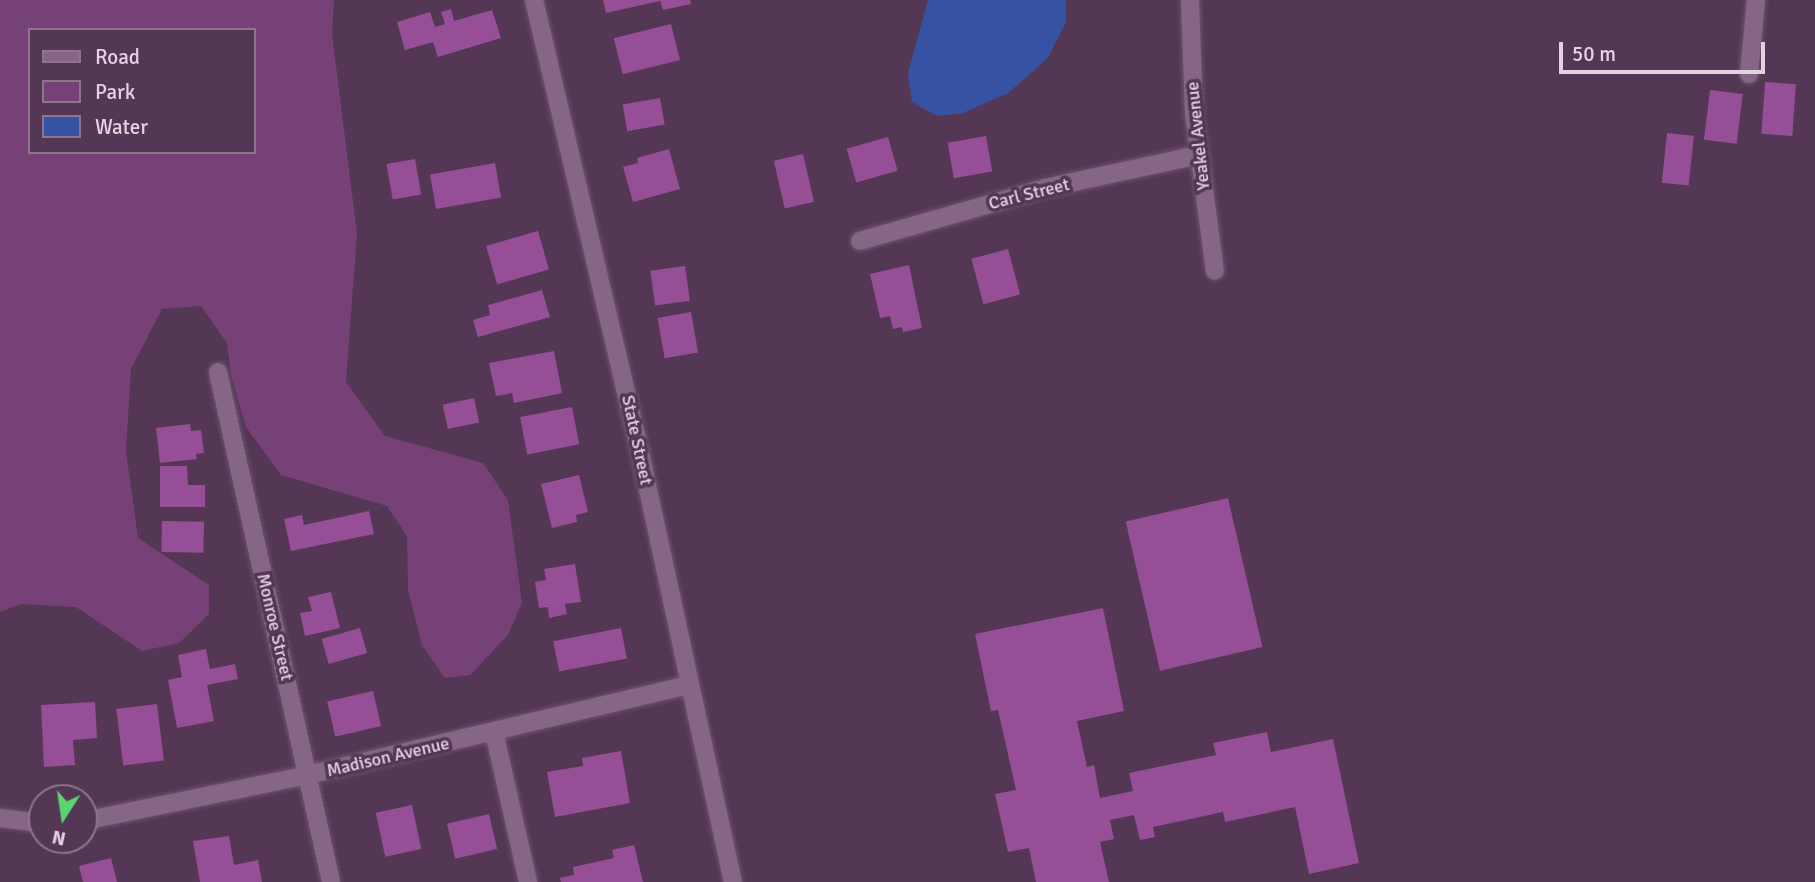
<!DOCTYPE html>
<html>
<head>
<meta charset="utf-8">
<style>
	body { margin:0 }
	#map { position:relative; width:1815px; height:882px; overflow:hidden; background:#543754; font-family:Signika,sans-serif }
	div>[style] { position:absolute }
	.green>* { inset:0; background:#764177 }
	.water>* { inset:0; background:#3652a3 }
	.building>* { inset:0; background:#964e97; transform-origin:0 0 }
	.roads { filter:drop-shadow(0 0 2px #6c546c) drop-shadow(0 0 2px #6c546c) }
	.minor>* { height:18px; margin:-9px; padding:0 9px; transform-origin:9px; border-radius:9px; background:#866686 }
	span { translate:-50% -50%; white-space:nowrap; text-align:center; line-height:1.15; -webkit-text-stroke:7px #543754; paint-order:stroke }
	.street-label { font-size:18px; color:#e4d2e3 }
	.legend { position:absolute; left:28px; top:28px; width:228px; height:126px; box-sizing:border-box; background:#543754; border:2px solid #8e758d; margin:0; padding:9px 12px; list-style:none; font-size:21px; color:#e4d2e3 }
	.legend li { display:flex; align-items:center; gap:14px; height:35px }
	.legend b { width:35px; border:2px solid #8e758d }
	.north { position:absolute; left:28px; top:784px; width:70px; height:70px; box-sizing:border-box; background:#543754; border:2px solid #8e758d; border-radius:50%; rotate:192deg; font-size:19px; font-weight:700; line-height:28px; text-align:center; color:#e4d2e3 }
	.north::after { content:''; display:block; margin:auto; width:24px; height:32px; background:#5ad56e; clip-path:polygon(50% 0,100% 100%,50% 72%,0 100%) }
	.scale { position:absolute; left:1559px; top:42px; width:206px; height:32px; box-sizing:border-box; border:4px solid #e4d2e3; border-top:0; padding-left:9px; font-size:21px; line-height:24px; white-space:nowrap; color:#e4d2e3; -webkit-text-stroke:5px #543754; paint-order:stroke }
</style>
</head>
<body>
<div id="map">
	<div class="green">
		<i style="clip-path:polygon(evenodd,0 0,334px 0,332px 34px,357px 233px,346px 382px,385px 436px,483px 463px,508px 500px,522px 603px,508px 635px,470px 675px,445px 678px,422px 645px,408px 590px,407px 536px,387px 506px,281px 475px,246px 427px,231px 375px,227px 343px,201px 306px,162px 309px,131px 369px,126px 451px,138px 538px,209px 585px,209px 614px,179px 643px,142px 651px,76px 607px,21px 604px,0 612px,0 0,30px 30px,254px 30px,254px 152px,30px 152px,30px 30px)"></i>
	</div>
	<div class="water">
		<i style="clip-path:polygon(928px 0,1066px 0,1066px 22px,1047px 59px,1008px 93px,963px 113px,937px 116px,912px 102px,908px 73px)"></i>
	</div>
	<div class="building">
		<i style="clip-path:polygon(603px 0,660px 0,660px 1px,606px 13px)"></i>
		<i style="clip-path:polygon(660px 0,690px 0,691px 4px,663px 10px)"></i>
		<i style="clip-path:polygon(451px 9px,454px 21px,492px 10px,501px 38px,438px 57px,433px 42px,405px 50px,397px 22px,430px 12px,435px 27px,445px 24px,441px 12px)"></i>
		<i style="left:671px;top:24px;width:37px;height:59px;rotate:76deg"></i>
		<i style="left:1765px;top:82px;width:31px;height:52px;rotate:4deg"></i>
		<i style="left:1710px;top:90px;width:33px;height:50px;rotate:7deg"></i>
		<i style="left:660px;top:98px;width:27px;height:38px;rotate:80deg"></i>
		<i style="left:1667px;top:133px;width:27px;height:50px;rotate:6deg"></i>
		<i style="left:986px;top:136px;width:36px;height:39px;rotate:80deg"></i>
		<i style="left:888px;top:137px;width:35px;height:43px;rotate:74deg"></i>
		<i style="clip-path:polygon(669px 149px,680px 189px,633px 202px,623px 167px,638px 163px,637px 158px)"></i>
		<i style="left:803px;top:154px;width:49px;height:30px;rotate:77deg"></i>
		<i style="left:415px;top:159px;width:36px;height:29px;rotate:80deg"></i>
		<i style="left:495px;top:163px;width:35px;height:66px;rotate:80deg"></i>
		<i style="left:538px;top:231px;width:40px;height:54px;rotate:74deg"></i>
		<i style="left:1008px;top:249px;width:47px;height:38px;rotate:75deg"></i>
		<i style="clip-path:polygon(909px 265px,922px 328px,903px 332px,902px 327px,893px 329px,890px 316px,880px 318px,870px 274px)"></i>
		<i style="left:685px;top:266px;width:35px;height:35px;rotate:82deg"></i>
		<i style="clip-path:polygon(542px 290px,550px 317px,478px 337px,473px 320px,490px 315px,488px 305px)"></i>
		<i style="left:691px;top:312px;width:41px;height:34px;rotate:80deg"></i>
		<i style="clip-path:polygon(554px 351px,562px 393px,514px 403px,512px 393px,496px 396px,489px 363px)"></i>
		<i style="left:474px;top:398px;width:25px;height:32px;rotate:78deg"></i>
		<i style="left:572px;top:407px;width:38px;height:53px;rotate:79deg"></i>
		<i style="clip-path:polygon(190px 424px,191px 431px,201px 430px,204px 453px,196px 454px,197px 459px,160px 463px,156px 428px)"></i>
		<i style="clip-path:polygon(160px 466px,187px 466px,188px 485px,205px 485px,205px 507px,160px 507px)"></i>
		<i style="clip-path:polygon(579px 475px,588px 512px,576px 515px,577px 522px,552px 528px,541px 484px)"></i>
		<i style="left:1228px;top:498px;width:153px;height:105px;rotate:77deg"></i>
		<i style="clip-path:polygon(369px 511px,374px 534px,291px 551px,284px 519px,302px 515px,304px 525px)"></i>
		<i style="left:162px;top:521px;width:42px;height:31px;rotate:1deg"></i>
		<i style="clip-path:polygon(575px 564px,581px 602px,565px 604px,567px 614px,549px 618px,548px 607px,539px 608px,535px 582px,546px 580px,544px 569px)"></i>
		<i style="clip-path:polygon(331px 592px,340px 628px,305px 636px,300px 613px,312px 611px,308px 597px)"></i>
		<i style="clip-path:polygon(1103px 608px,1124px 711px,1077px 721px,1087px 767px,1094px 765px,1100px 798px,1133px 791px,1129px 773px,1216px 755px,1213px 743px,1267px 732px,1271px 752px,1333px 739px,1359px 863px,1309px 874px,1295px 807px,1225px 822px,1223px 812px,1153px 827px,1155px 837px,1140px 840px,1134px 815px,1110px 820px,1114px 839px,1100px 842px,1109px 882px,1036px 882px,1029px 848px,1008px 852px,995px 794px,1016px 790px,998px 710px,991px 711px,975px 634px)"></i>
		<i style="left:360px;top:628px;width:26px;height:40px;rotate:74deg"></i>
		<i style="left:621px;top:628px;width:31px;height:69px;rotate:79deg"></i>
		<i style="clip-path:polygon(206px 649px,210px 669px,235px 664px,238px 679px,207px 685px,214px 721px,177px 728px,168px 680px,182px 677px,178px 655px)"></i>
		<i style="left:373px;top:691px;width:36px;height:47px;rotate:77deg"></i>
		<i style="clip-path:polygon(95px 702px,97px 738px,73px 740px,75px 765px,44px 767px,41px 705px)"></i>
		<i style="left:157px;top:704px;width:57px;height:41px;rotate:83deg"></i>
		<i style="clip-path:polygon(621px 751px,630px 803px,555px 817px,547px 772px,583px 766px,582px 758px)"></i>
		<i style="left:412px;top:805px;width:45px;height:37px;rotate:78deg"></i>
		<i style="left:489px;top:814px;width:36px;height:43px;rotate:77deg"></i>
		<i style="clip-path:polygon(229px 836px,234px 865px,258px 860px,262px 882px,200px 882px,193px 841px)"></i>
		<i style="clip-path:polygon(634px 845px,643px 882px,561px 882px,560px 878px,574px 875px,573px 867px,614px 858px,612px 850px)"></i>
		<i style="clip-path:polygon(111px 858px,117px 882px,83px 882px,79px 866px)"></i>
	</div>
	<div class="roads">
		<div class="minor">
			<i style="left:534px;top:0;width:446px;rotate:76.8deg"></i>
			<i style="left:636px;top:434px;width:458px;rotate:77.8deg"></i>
			<i style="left:1190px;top:0;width:114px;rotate:88deg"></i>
			<i style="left:1194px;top:114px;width:158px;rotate:82.4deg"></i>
			<i style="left:1749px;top:74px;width:74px;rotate:-84.6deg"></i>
			<i style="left:860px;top:241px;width:193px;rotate:-15.9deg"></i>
			<i style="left:1046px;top:188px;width:157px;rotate:-12.2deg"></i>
			<i style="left:218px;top:372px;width:522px;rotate:77.51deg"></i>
			<i style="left:494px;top:732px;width:154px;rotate:77.2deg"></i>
			<i style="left:0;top:818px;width:42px;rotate:6.8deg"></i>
			<i style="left:84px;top:821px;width:229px;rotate:-11.6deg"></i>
			<i style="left:308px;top:775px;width:392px;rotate:-13.3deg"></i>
		</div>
	</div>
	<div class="street-label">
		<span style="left:1198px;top:136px;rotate:-96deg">Yeakel Avenue</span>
		<span style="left:1029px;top:194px;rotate:-14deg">Carl Street</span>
		<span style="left:637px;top:440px;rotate:78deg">State Street</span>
		<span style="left:275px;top:627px;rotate:77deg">Monroe Street</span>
		<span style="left:388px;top:757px;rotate:-13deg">Madison Avenue</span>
	</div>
	<ul class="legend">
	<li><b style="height:9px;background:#866686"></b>Road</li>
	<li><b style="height:19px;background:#764177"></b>Park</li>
	<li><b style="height:19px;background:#3652a3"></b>Water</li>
	</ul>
	<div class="north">N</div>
	<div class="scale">50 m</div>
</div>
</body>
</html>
